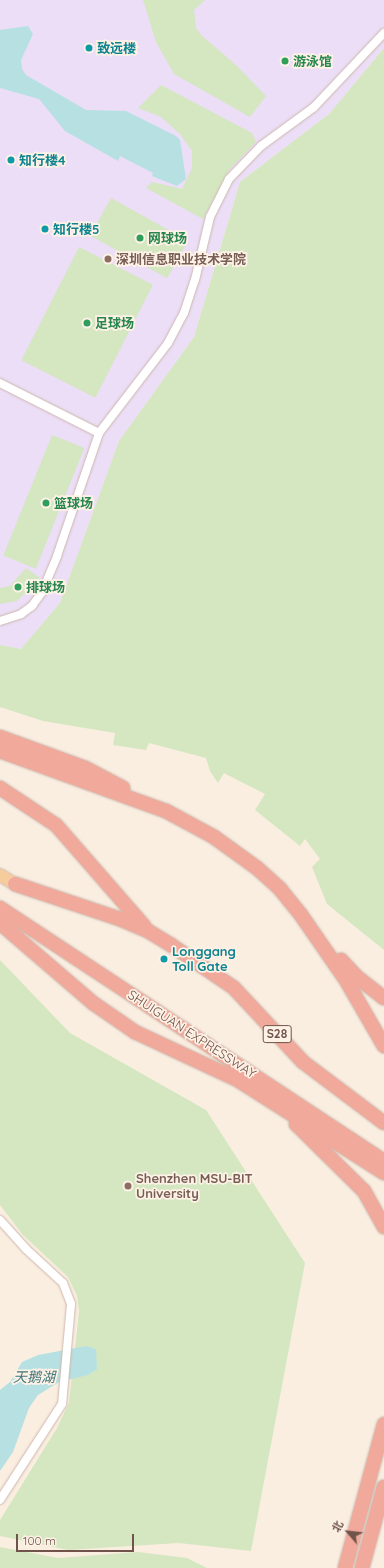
<!DOCTYPE html>
<html>
<head>
<meta charset="utf-8">
<style>
	body { margin:0 }
	#map { position:relative; width:384px; height:1568px; overflow:hidden; background:#faeee1; font-family:Quicksand,"Noto Sans SC",sans-serif }
	div>[style] { position:absolute }
	.education>* { inset:0; background:#ebdef6 }
	.green>* { inset:0; background:#d4e7c1; transform-origin:0 0 }
	.water>* { inset:0; background:#b7e0e2 }
	.roads { filter:drop-shadow(0 0 1px #cdb7ac) drop-shadow(0 0 1px #cdb7ac) }
	.minor>* { height:8px; margin:-4px; padding:0 4px; transform-origin:4px; border-radius:4px; background:#fff }
	.primary>* { height:12px; margin:-6px; padding:0 6px; transform-origin:6px; border-radius:6px; background:#f6cc9d }
	.motorway>* { height:14px; margin:-7px; padding:0 7px; transform-origin:7px; border-radius:7px; background:#f1a99b }
	.dots>* { width:11px; height:11px; translate:-50% -50%; box-sizing:border-box; border:2px solid #fef2e7; border-radius:50% }
	span { translate:-50% -50%; white-space:nowrap; text-align:center; line-height:1.15; -webkit-text-stroke:3.5px #fef2e7; paint-order:stroke }
	.shield-label span { padding:1px 3px; background:#fef2e7; border:1px solid; border-radius:3px; -webkit-text-stroke-width:0 }
	.shield-label { font-size:12px; color:#70534a; font-weight:700 }
	.culture-label { font-size:13px; color:#0d838f; font-weight:700 }
	.left { translate:0 -50%; text-align:left }
	.leisure-label { font-size:13px; color:#27864d; font-weight:700 }
	.education-label { font-size:13px; color:#785e54; font-weight:700 }
	.street-label { font-size:13px; color:#70534a }
	.water-label { font-size:14px; color:#42787b; font-style:italic }
	.north { position:absolute; left:328px; top:1512px; width:40px; height:40px; -webkit-text-stroke:3px #fef2e7; paint-order:stroke; rotate:298deg; font-size:11px; font-weight:700; line-height:16px; text-align:center; color:#70534a }
	.north::after { content:''; display:block; margin:auto; width:14px; height:18px; background:#70534a; clip-path:polygon(50% 0,100% 100%,50% 72%,0 100%) }
	.scale { position:absolute; left:16px; top:1534px; width:118px; height:18px; box-sizing:border-box; border:2px solid #70534a; border-top:0; padding-left:5px; font-size:12px; line-height:14px; white-space:nowrap; color:#70534a; -webkit-text-stroke:3px #fef2e7; paint-order:stroke }
</style>
</head>
<body>
<div id="map">
	<div class="education">
		<i style="clip-path:polygon(0 0,384px 0,384px 48px,329px 114px,240px 182px,194px 337px,119px 441px,60px 603px,21px 649px,0 645px)"></i>
	</div>
	<div class="green">
		<i style="clip-path:polygon(143px 0,205px 0,194px 10px,196px 28px,201px 35px,236px 65px,266px 96px,250px 117px,174px 74px,156px 42px)"></i>
		<i style="clip-path:polygon(384px 48px,384px 950px,327px 904px,312px 867px,320px 859px,305px 839px,300px 846px,255px 810px,265px 794px,224px 773px,218px 783px,210px 771px,206px 758px,149px 743px,146px 750px,113px 745px,115px 733px,43px 721px,0 707px,0 645px,21px 649px,60px 603px,119px 441px,194px 337px,240px 182px,329px 114px)"></i>
		<i style="clip-path:polygon(161px 85px,252px 133px,256px 142px,229px 170px,203px 219px,146px 188px,152px 182px,182px 189px,192px 168px,192px 151px,181px 135px,161px 117px,138px 108px)"></i>
		<i style="left:111px;top:198px;width:88px;height:43px;rotate:29deg"></i>
		<i style="left:79px;top:247px;width:83px;height:127px;rotate:27deg"></i>
		<i style="left:52px;top:435px;width:35px;height:130px;rotate:22deg"></i>
		<i style="clip-path:polygon(26px 568px,40px 578px,17px 601px,0 604px,0 588px,10px 586px)"></i>
		<i style="clip-path:polygon(0 960px,70px 1033px,206px 1110px,305px 1263px,251px 1551px,179px 1543px,68px 1550px,0 1536px,0 1520px,57px 1428px,69px 1403px,79px 1311px,77px 1296px,68px 1277px,23px 1235px,0 1205px)"></i>
		<i style="clip-path:polygon(0 1547px,58px 1558px,138px 1552px,187px 1558px,207px 1568px,0 1568px)"></i>
	</div>
	<div class="water">
		<i style="clip-path:polygon(28px 26px,33px 34px,21px 60px,22px 69px,26px 75px,86px 110px,126px 111px,176px 136px,180px 140px,186px 179px,177px 186px,152px 176px,153px 173px,120px 156px,118px 161px,65px 131px,39px 99px,0 88px,0 30px)"></i>
		<i style="clip-path:polygon(86px 1346px,96px 1349px,97px 1369px,88px 1375px,59px 1382px,38px 1395px,29px 1408px,13px 1452px,0 1471px,0 1390px,10px 1382px,22px 1362px,38px 1355px)"></i>
	</div>
	<div class="roads">
		<div class="minor">
			<i style="left:0;top:383px;width:111px;rotate:26.8deg"></i>
			<i style="left:0;top:621px;width:22px;rotate:-18deg"></i>
			<i style="left:21px;top:614px;width:14px;rotate:-36deg"></i>
			<i style="left:32px;top:606px;width:17px;rotate:-54deg"></i>
			<i style="left:42px;top:592px;width:39px;rotate:-67deg"></i>
			<i style="left:57px;top:556px;width:130px;rotate:-71.1deg"></i>
			<i style="left:99px;top:433px;width:113px;rotate:-52.5deg"></i>
			<i style="left:168px;top:343px;width:34px;rotate:-62deg"></i>
			<i style="left:184px;top:313px;width:35px;rotate:-72deg"></i>
			<i style="left:195px;top:280px;width:65px;rotate:-76.6deg"></i>
			<i style="left:210px;top:217px;width:42px;rotate:-63.4deg"></i>
			<i style="left:229px;top:179px;width:46px;rotate:-45.9deg"></i>
			<i style="left:261px;top:146px;width:66px;rotate:-36.3deg"></i>
			<i style="left:314px;top:107px;width:102px;rotate:-46.6deg"></i>
			<i style="left:0;top:1220px;width:39px;rotate:48deg"></i>
			<i style="left:26px;top:1249px;width:50px;rotate:42.6deg"></i>
			<i style="left:63px;top:1283px;width:22px;rotate:69deg"></i>
			<i style="left:71px;top:1304px;width:100px;rotate:95.1deg"></i>
			<i style="left:62px;top:1404px;width:114px;rotate:122.9deg"></i>
		</div>
		<div class="primary">
			<i style="left:0;top:875px;width:17px;rotate:31deg"></i>
		</div>
		<div class="motorway">
			<i style="left:0;top:737px;width:90px;rotate:20deg"></i>
			<i style="left:85px;top:768px;width:43px;rotate:27.8deg"></i>
			<i style="left:0;top:751px;width:177px;rotate:19.9deg"></i>
			<i style="left:166px;top:811px;width:55px;rotate:28.4deg"></i>
			<i style="left:214px;top:837px;width:53px;rotate:35.8deg"></i>
			<i style="left:257px;top:868px;width:31px;rotate:42deg"></i>
			<i style="left:280px;top:889px;width:33px;rotate:51deg"></i>
			<i style="left:301px;top:915px;width:79px;rotate:55.3deg"></i>
			<i style="left:346px;top:980px;width:76px;rotate:60.1deg"></i>
			<i style="left:0;top:788px;width:67px;rotate:33.5deg"></i>
			<i style="left:56px;top:825px;width:134px;rotate:48.9deg"></i>
			<i style="left:15px;top:884px;width:111px;rotate:18.4deg"></i>
			<i style="left:120px;top:919px;width:30px;rotate:23deg"></i>
			<i style="left:148px;top:931px;width:27px;rotate:31deg"></i>
			<i style="left:171px;top:945px;width:76px;rotate:34.3deg"></i>
			<i style="left:234px;top:988px;width:101px;rotate:47deg"></i>
			<i style="left:303px;top:1062px;width:101px;rotate:37deg"></i>
			<i style="left:0;top:908px;width:460px;rotate:33.4deg"></i>
			<i style="left:0;top:923px;width:123px;rotate:40.7deg"></i>
			<i style="left:93px;top:1003px;width:51px;rotate:34.6deg"></i>
			<i style="left:135px;top:1032px;width:114px;rotate:25deg"></i>
			<i style="left:238px;top:1080px;width:173px;rotate:32.5deg"></i>
			<i style="left:341px;top:960px;width:23px;rotate:47deg"></i>
			<i style="left:357px;top:977px;width:34px;rotate:38deg"></i>
			<i style="left:296px;top:1124px;width:95px;rotate:44.6deg"></i>
			<i style="left:364px;top:1191px;width:41px;rotate:60.9deg"></i>
			<i style="left:345px;top:1568px;width:149px;rotate:-74.8deg"></i>
			<i style="left:362px;top:1568px;width:84px;rotate:-74.8deg"></i>
		</div>
	</div>
	<div class="dots">
		<i style="left:89px;top:48px;background:#0f9aa8"></i>
		<i style="left:285px;top:61px;background:#2e9e5b"></i>
		<i style="left:11px;top:160px;background:#0f9aa8"></i>
		<i style="left:45px;top:229px;background:#0f9aa8"></i>
		<i style="left:140px;top:238px;background:#2e9e5b"></i>
		<i style="left:108px;top:259px;background:#8d6e63"></i>
		<i style="left:87px;top:323px;background:#2e9e5b"></i>
		<i style="left:46px;top:503px;background:#2e9e5b"></i>
		<i style="left:18px;top:587px;background:#2e9e5b"></i>
		<i style="left:164px;top:959px;background:#0f9aa8"></i>
		<i style="left:128px;top:1186px;background:#8d6e63"></i>
	</div>
	<div class="shield-label">
		<span style="left:277px;top:1034px">S28</span>
	</div>
	<div class="culture-label">
		<span class="left" style="left:97px;top:48px">致远楼</span>
		<span class="left" style="left:19px;top:160px">知行楼4</span>
		<span class="left" style="left:53px;top:229px">知行楼5</span>
		<span class="left" style="left:172px;top:959px">Longgang<br>Toll Gate</span>
	</div>
	<div class="leisure-label">
		<span class="left" style="left:293px;top:61px">游泳馆</span>
		<span class="left" style="left:148px;top:238px">网球场</span>
		<span class="left" style="left:95px;top:323px">足球场</span>
		<span class="left" style="left:54px;top:503px">篮球场</span>
		<span class="left" style="left:26px;top:587px">排球场</span>
	</div>
	<div class="education-label">
		<span class="left" style="left:116px;top:259px">深圳信息职业技术学院</span>
		<span class="left" style="left:136px;top:1186px">Shenzhen MSU-BIT<br>University</span>
	</div>
	<div class="street-label">
		<span style="left:192px;top:1034px;rotate:33deg">SHUIGUAN EXPRESSWAY</span>
	</div>
	<div class="water-label">
		<span style="left:34px;top:1377px">天鹅湖</span>
	</div>
	<div class="north">北</div>
	<div class="scale">100 m</div>
</div>
</body>
</html>
